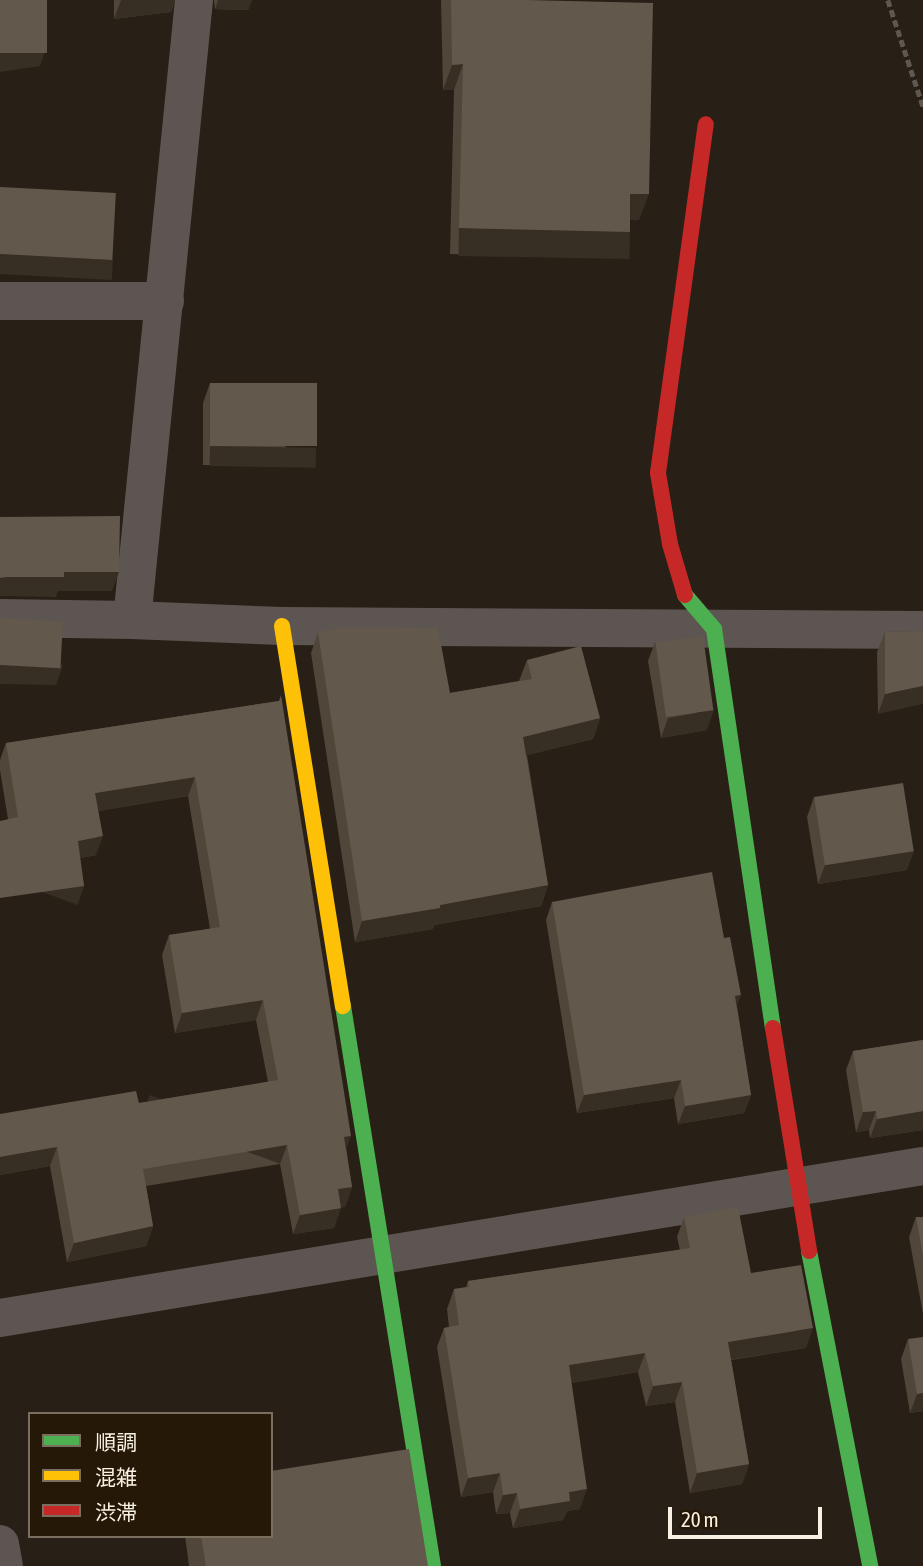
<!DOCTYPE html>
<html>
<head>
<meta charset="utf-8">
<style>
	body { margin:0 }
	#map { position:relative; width:923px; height:1566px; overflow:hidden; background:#282016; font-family:"Asap Condensed","Noto Sans JP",sans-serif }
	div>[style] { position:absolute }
	.path>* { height:4.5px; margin-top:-2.25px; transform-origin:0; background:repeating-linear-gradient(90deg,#5e5752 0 7px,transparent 0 10.5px) }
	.street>* { height:38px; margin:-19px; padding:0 19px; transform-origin:19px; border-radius:19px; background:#5d5551 }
	.fast>* { height:16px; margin:-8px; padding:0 8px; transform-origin:8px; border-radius:8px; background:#4caf50 }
	.slow>* { height:16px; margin:-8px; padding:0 8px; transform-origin:8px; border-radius:8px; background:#ffc107 }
	.jam>* { height:16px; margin:-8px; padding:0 8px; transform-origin:8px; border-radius:8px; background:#c62828 }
	.wall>* { inset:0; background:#50463a }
	.shaded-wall>* { inset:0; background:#382f24; transform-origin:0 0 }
	.building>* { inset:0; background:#62584c; transform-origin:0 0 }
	span { translate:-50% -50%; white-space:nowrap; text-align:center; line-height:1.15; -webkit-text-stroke:7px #251806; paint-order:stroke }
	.legend { position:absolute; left:28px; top:1412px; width:245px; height:126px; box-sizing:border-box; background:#251806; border:2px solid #7a6e5f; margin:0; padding:9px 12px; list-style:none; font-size:21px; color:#f9f0e4 }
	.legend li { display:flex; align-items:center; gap:14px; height:35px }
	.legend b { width:35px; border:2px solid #7a6e5f }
	.scale { position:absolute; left:668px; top:1507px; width:154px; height:32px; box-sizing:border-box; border:4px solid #f9f0e4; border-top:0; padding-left:9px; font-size:21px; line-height:24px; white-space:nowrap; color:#f9f0e4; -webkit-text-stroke:5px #251806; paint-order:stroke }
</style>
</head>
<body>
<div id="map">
	<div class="path">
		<i style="left:888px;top:0;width:112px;rotate:71.7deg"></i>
	</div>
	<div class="street">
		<i style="left:0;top:301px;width:165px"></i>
		<i style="left:0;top:618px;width:132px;rotate:0.9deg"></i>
		<i style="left:132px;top:620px;width:623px;rotate:-84.29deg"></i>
		<i style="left:132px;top:620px;width:150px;rotate:2.3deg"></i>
		<i style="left:282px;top:626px;width:641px;rotate:0.36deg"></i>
		<i style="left:0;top:1318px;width:935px;rotate:-9.35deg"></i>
		<i style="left:0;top:1544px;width:22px;rotate:80deg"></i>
	</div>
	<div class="fast">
		<i style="left:685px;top:595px;width:45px;rotate:49.5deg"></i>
		<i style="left:714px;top:629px;width:403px;rotate:81.6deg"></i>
		<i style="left:343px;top:1006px;width:567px;rotate:80.87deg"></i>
		<i style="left:809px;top:1251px;width:321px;rotate:79deg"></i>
	</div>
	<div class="slow">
		<i style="left:282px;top:626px;width:385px;rotate:80.9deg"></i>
	</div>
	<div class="jam">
		<i style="left:685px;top:595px;width:53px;rotate:-106.4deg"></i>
		<i style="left:670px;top:544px;width:72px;rotate:-99.6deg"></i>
		<i style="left:658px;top:473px;width:352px;rotate:-82.2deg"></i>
		<i style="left:773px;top:1028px;width:226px;rotate:80.8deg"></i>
	</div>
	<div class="wall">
		<i style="clip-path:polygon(114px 0,175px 0,171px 12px,114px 19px)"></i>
		<i style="clip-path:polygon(214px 0,252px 0,248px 10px,215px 9px)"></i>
		<i style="clip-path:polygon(441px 0,527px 0,639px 220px,630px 219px,621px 258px,450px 254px,454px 90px,443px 90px)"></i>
		<i style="clip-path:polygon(210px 383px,309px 466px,203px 465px,203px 403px)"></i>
		<i style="clip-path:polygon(923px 631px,878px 714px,877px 652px,885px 632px)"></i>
		<i style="clip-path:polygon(318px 632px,450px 693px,519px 681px,527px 660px,600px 718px,593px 739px,527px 755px,548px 885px,541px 906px,434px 925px,433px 929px,355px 942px,311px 653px)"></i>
		<i style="clip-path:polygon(655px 642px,707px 730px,661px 738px,648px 661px)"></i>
		<i style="clip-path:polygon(279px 701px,352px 1187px,345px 1207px,341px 1207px,334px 1228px,293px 1234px,280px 1164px,146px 1186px,153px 1226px,146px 1246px,67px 1262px,50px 1166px,0 1175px,139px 1103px,268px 1082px,256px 1020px,175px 1033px,162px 955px,169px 935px,210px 929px,188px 796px,98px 811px,96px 855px,80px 858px,84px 886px,77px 905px,8px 819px,0 770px,0 760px,6px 743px)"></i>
		<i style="clip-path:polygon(814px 797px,907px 870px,818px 884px,807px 817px)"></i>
		<i style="clip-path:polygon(552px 902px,724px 938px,737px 1006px,751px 1095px,744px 1113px,678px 1124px,674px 1098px,577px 1113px,546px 920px)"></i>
		<i style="clip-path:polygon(923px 1040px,923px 1130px,870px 1138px,869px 1130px,856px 1132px,846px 1070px,853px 1051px)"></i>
		<i style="clip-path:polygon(684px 1217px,751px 1273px,806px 1348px,731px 1360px,749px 1464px,742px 1484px,690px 1493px,675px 1402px,646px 1406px,638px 1372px,571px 1383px,580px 1509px,567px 1511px,563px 1520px,513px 1528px,510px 1513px,496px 1514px,493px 1492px,461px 1497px,437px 1347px,444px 1328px,449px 1327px,447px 1309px,454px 1289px,466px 1287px,468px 1281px,680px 1250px,677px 1237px)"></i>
		<i style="clip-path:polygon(916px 1217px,923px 1217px,923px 1314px,909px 1237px)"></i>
		<i style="clip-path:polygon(908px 1339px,923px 1411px,910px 1413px,901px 1359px)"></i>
		<i style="clip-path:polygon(185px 1536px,271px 1536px,428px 1566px,189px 1566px)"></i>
	</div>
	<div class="shaded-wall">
		<i style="clip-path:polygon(121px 0,175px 0,171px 12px,114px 19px)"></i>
		<i style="clip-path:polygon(218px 0,252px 0,248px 10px,215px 9px)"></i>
		<i style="clip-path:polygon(47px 46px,40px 66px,0 72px,0 53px)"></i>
		<i style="clip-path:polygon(463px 64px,454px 90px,443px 90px,452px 65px)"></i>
		<i style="clip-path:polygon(630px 194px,649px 194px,639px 220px,621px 219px)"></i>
		<i style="left:459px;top:228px;width:171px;height:28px;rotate:1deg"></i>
		<i style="left:0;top:254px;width:113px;height:20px;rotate:3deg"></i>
		<i style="left:210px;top:446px;width:106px;height:20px;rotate:1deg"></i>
		<i style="clip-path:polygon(64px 572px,119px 572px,112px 591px,58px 591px,56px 597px,0 596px,0 578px,7px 577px)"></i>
		<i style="clip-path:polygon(0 665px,63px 665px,56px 685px,0 684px)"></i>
		<i style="clip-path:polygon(923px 686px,923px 704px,878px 714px,885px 694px)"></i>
		<i style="clip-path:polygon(714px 710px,707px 730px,661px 738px,668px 718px)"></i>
		<i style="clip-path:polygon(600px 718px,593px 739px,516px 758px,523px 737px)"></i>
		<i style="clip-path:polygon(195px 777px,188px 796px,88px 813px,95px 793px)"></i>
		<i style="clip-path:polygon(103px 836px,96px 855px,71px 860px,78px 841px)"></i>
		<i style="clip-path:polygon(914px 851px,907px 870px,818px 884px,825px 865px)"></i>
		<i style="clip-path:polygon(548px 885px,541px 906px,434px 925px,433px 929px,355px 942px,362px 921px,440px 905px)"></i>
		<i style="left:84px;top:886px;width:20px;height:85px;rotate:110deg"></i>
		<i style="clip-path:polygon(741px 995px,734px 1014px,735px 996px)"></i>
		<i style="clip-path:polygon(263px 1000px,256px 1020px,175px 1033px,182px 1013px)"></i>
		<i style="clip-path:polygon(681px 1080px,674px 1098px,577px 1113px,584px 1095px)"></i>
		<i style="clip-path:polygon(751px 1095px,744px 1113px,678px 1124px,685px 1106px)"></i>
		<i style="clip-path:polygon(876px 1111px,869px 1130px,856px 1132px,863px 1112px)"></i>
		<i style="clip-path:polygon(923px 1111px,923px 1130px,870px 1138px,877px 1119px)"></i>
		<i style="clip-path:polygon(351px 1136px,344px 1155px,344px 1137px)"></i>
		<i style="left:287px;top:1145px;width:20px;height:146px;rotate:110deg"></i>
		<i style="clip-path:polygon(57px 1147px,50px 1166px,0 1175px,0 1157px)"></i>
		<i style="clip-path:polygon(352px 1187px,345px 1207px,331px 1209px,338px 1189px)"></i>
		<i style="clip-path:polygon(341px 1208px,334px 1228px,293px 1234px,300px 1215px)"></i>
		<i style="clip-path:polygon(153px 1226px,146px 1246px,67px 1262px,74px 1243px)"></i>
		<i style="clip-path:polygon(813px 1328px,806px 1348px,721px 1361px,728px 1342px)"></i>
		<i style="clip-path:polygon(645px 1353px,638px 1372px,561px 1385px,569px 1365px)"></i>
		<i style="clip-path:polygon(682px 1382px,675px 1402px,646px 1406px,653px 1386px)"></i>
		<i style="clip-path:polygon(923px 1393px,923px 1411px,910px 1413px,917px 1394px)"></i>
		<i style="clip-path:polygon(749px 1464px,742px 1484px,690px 1493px,697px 1473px)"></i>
		<i style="clip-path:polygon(500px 1473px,493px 1492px,461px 1497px,468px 1478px)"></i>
		<i style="clip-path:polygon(587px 1489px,580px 1509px,567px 1511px,563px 1520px,513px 1528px,520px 1509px,569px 1492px)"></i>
		<i style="clip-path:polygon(517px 1493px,510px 1513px,496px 1514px,503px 1495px)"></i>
	</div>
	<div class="building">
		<i style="left:0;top:0;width:47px;height:53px"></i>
		<i style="clip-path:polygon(451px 0,527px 0,653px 3px,649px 194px,630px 194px,630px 232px,459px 228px,463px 64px,452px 65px)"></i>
		<i style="left:0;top:187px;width:116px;height:67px;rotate:3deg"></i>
		<i style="left:210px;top:383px;width:107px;height:63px"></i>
		<i style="clip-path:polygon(120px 516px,119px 572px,64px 572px,64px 577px,7px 577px,0 578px,0 517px)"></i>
		<i style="left:0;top:618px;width:63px;height:47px;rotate:3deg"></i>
		<i style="clip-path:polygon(343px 627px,438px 628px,450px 693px,532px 679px,527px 660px,581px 646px,600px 718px,523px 737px,548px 885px,440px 905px,440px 908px,362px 921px,318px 632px)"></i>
		<i style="clip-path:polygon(923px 631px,923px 686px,885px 694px,885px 632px)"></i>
		<i style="left:703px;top:636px;width:75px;height:48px;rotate:82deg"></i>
		<i style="clip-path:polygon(281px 695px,351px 1136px,344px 1137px,352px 1187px,338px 1189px,341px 1208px,300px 1215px,287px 1145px,143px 1169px,153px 1226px,74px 1243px,57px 1147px,0 1157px,0 1114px,136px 1091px,139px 1103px,278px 1080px,263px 1000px,182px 1013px,169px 935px,220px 927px,195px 777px,95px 793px,103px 836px,78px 841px,84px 886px,0 898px,0 821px,18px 817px,6px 743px,279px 701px)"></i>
		<i style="left:903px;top:783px;width:69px;height:90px;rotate:81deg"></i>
		<i style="clip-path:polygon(712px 872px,724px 938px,730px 937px,741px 995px,735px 996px,751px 1095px,685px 1106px,681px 1080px,584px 1095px,552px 902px)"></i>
		<i style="clip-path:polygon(923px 1040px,923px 1111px,877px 1119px,876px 1111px,863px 1112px,853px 1051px)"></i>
		<i style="clip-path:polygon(738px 1207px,751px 1273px,801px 1265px,813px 1328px,728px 1342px,749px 1464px,697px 1473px,682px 1382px,653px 1386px,645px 1353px,569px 1365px,587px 1489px,569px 1492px,570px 1501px,520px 1509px,517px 1493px,503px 1495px,500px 1473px,468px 1478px,444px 1328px,459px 1325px,454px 1289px,469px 1287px,468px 1281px,690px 1248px,684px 1217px)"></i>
		<i style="clip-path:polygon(916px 1217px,923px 1217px,923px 1255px)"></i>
		<i style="clip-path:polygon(923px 1337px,923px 1393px,917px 1394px,908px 1339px)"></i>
		<i style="clip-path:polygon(409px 1449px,428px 1566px,206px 1566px,201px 1536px,271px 1536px,271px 1471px)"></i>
	</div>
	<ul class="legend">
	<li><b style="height:9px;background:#4caf50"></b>順調</li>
	<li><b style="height:9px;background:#ffc107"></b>混雑</li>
	<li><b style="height:9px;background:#c62828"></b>渋滞</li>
	</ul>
	<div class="scale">20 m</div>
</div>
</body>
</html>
